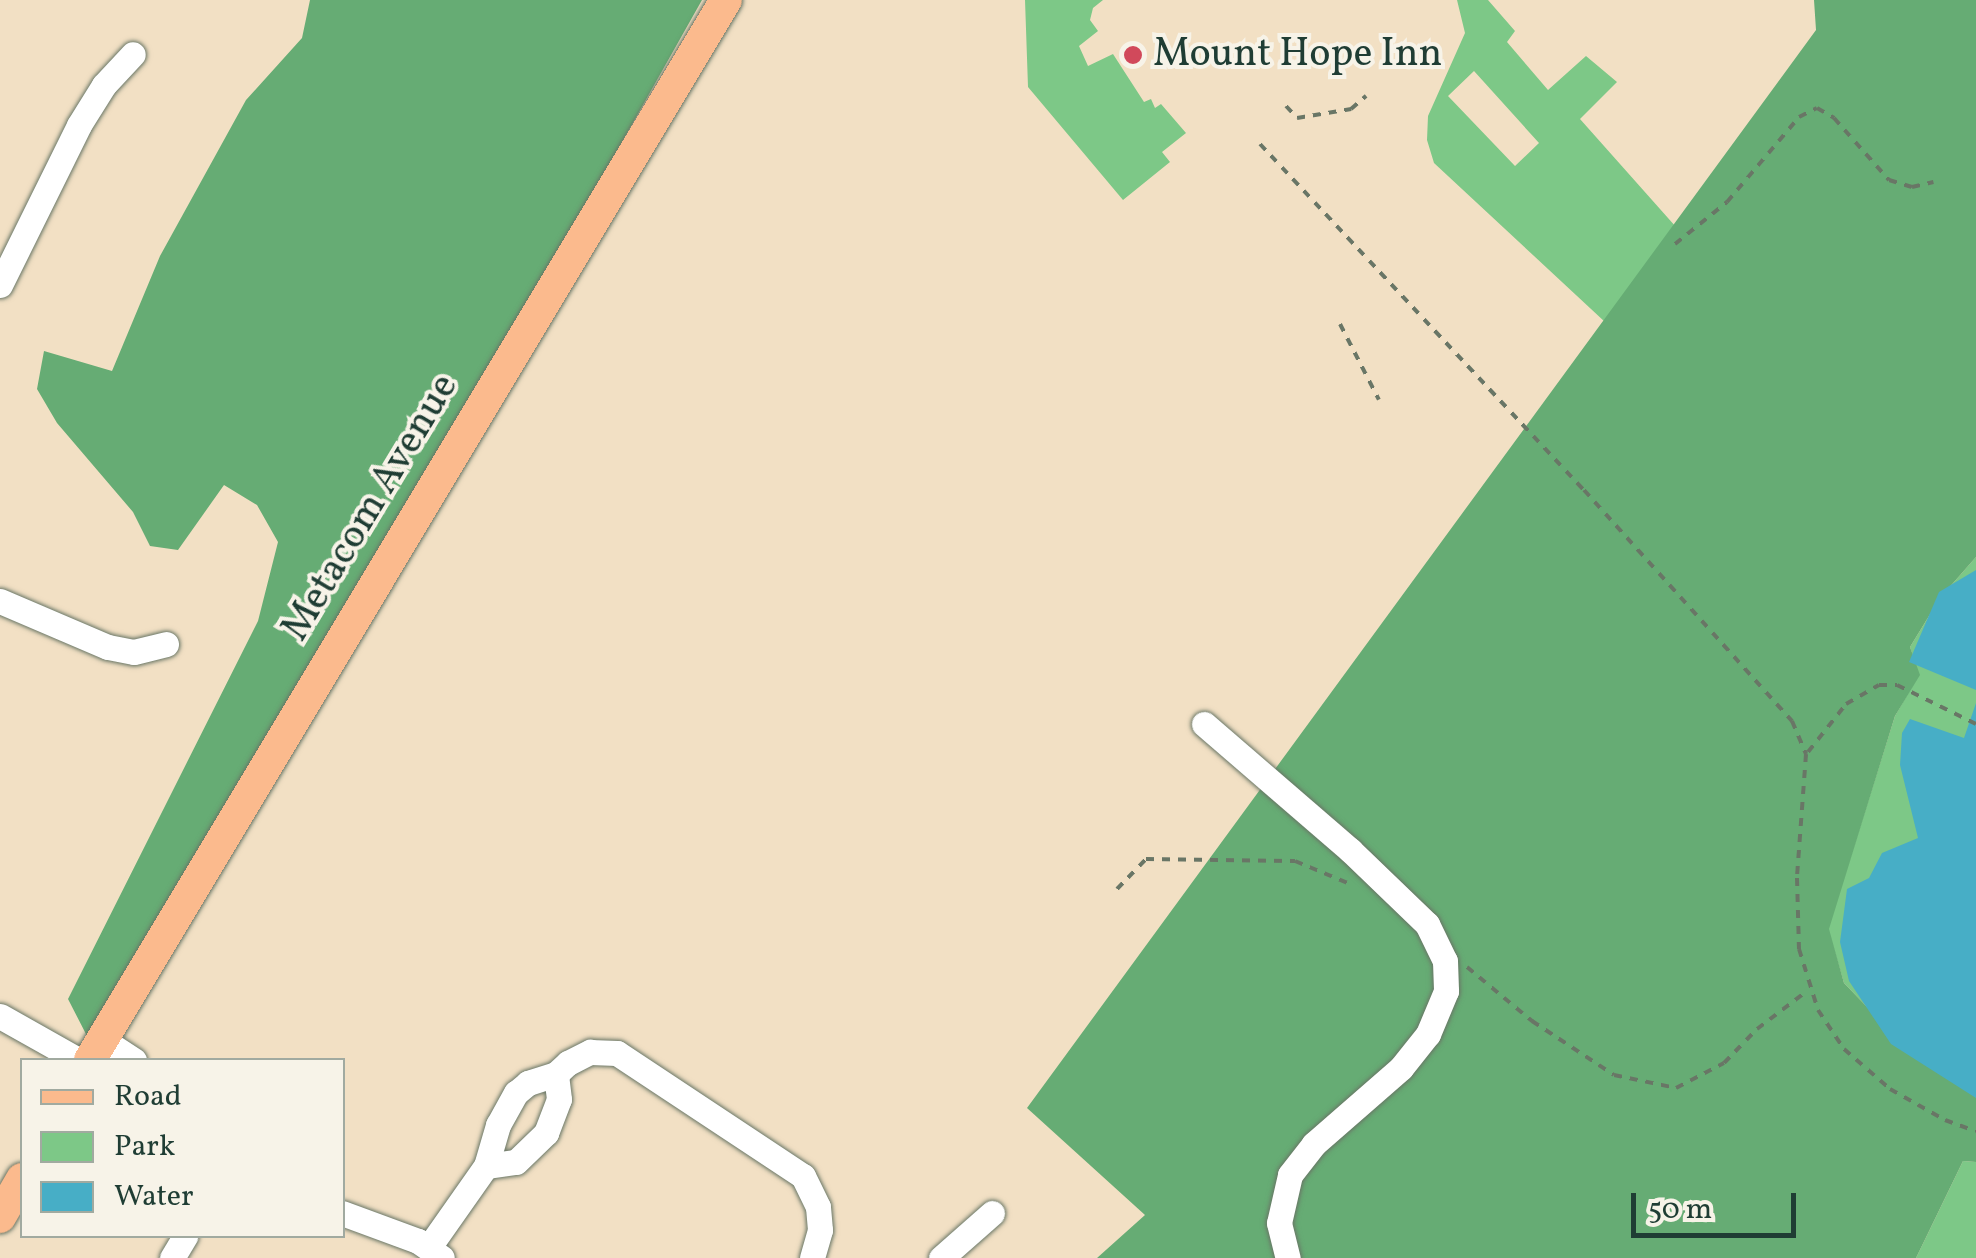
<!DOCTYPE html>
<html>
<head>
<meta charset="utf-8">
<style>
	body { margin:0 }
	#map { position:relative; width:1976px; height:1258px; overflow:hidden; background:#f2e0c4; font-family:Vollkorn,serif }
	div>[style] { position:absolute }
	.green>* { inset:0; background:#7dc887 }
	.forest>* { inset:0; background:#66ac74 }
	.water>* { inset:0; background:#47aec6 }
	.path>* { height:4px; margin-top:-2px; transform-origin:0; background:repeating-linear-gradient(90deg,#697666 0 8px,transparent 0 16px) }
	.roads { filter:drop-shadow(0 0 2px #697666) drop-shadow(0 0 2px #697666) }
	.minor>* { height:25px; margin:-12.5px; padding:0 12.5px; transform-origin:12.5px; border-radius:12.5px; background:#fff }
	.major>* { height:32px; margin:-16px; padding:0 16px; transform-origin:16px; border-radius:16px; background:#fbba8d }
	.dots>* { width:28px; height:28px; translate:-50% -50%; box-sizing:border-box; border:5px solid #f7f3e8; border-radius:50% }
	span { translate:-50% -50%; white-space:nowrap; text-align:center; line-height:1.15; -webkit-text-stroke:8px #f7f3e8; paint-order:stroke }
	.poi-label { font-size:40px; color:#1f3d34 }
	.left { translate:0 -50%; text-align:left }
	.street-label { font-size:40px; color:#1f3d34 }
	.legend { position:absolute; left:20px; top:1058px; width:325px; height:180px; box-sizing:border-box; background:#f7f3e8; border:2px solid #a1aaa0; margin:0; padding:12px 18px; list-style:none; font-size:30px; color:#1f3d34 }
	.legend li { display:flex; align-items:center; gap:20px; height:50px }
	.legend b { width:50px; border:2px solid #a1aaa0 }
	.scale { position:absolute; left:1631px; top:1193px; width:165px; height:45px; box-sizing:border-box; border:5px solid #1f3d34; border-top:0; padding-left:12px; font-size:30px; line-height:35px; white-space:nowrap; color:#1f3d34; -webkit-text-stroke:8px #f7f3e8; paint-order:stroke }
</style>
</head>
<body>
<div id="map">
	<div class="green">
		<i style="clip-path:polygon(1025px 0,1103px 0,1093px 8px,1090px 20px,1098px 31px,1079px 46px,1088px 66px,1113px 54px,1144px 102px,1151px 99px,1155px 108px,1161px 104px,1186px 133px,1162px 152px,1170px 162px,1123px 200px,1028px 87px)"></i>
		<i style="clip-path:polygon(evenodd,1457px 0,1488px 0,1515px 31px,1507px 42px,1548px 90px,1586px 56px,1617px 82px,1580px 119px,1684px 236px,1605px 322px,1434px 163px,1427px 140px,1428px 116px,1465px 33px,1457px 0,1474px 71px,1539px 143px,1515px 166px,1448px 96px,1474px 71px)"></i>
		<i style="clip-path:polygon(1976px 557px,1976px 1085px,1891px 1032px,1844px 983px,1828px 929px,1895px 716px,1919px 675px,1910px 647px,1940px 598px)"></i>
		<i style="clip-path:polygon(1963px 1161px,1976px 1162px,1976px 1258px,1916px 1258px)"></i>
	</div>
	<div class="forest">
		<i style="clip-path:polygon(310px 0,702px 0,532px 302px,87px 1036px,68px 999px,258px 621px,278px 542px,257px 505px,224px 485px,178px 550px,150px 546px,133px 512px,57px 423px,37px 389px,44px 351px,112px 371px,160px 256px,246px 100px,302px 38px)"></i>
		<i style="clip-path:polygon(1814px 0,1976px 0,1976px 557px,1940px 598px,1910px 647px,1920px 675px,1895px 716px,1829px 929px,1844px 983px,1891px 1032px,1976px 1085px,1976px 1162px,1963px 1161px,1916px 1258px,1097px 1258px,1145px 1215px,1027px 1108px,1816px 30px)"></i>
	</div>
	<div class="water">
		<i style="clip-path:polygon(1976px 570px,1976px 690px,1909px 662px,1939px 592px)"></i>
		<i style="clip-path:polygon(1976px 703px,1976px 1098px,1891px 1044px,1849px 981px,1840px 942px,1847px 889px,1869px 878px,1882px 853px,1918px 838px,1900px 765px,1902px 733px,1910px 719px,1964px 738px)"></i>
	</div>
	<div class="path">
		<i style="left:1286px;top:106px;width:16px;rotate:47deg"></i>
		<i style="left:1297px;top:118px;width:55px;rotate:-9.5deg"></i>
		<i style="left:1351px;top:109px;width:20px;rotate:-41deg"></i>
		<i style="left:1260px;top:144px;width:474px;rotate:46.9deg"></i>
		<i style="left:1584px;top:490px;width:311px;rotate:48deg"></i>
		<i style="left:1792px;top:721px;width:36px;rotate:67deg"></i>
		<i style="left:1806px;top:754px;width:124px;rotate:94.2deg"></i>
		<i style="left:1797px;top:878px;width:71px;rotate:88.4deg"></i>
		<i style="left:1799px;top:949px;width:64px;rotate:72.7deg"></i>
		<i style="left:1818px;top:1010px;width:47px;rotate:56.3deg"></i>
		<i style="left:1844px;top:1049px;width:61px;rotate:41deg"></i>
		<i style="left:1890px;top:1089px;width:63px;rotate:29.4deg"></i>
		<i style="left:1945px;top:1120px;width:33px;rotate:20deg"></i>
		<i style="left:1675px;top:244px;width:67px;rotate:-38.9deg"></i>
		<i style="left:1727px;top:202px;width:111px;rotate:-49.7deg"></i>
		<i style="left:1799px;top:117px;width:20px;rotate:-27deg"></i>
		<i style="left:1817px;top:108px;width:20px;rotate:30deg"></i>
		<i style="left:1834px;top:118px;width:83px;rotate:48.4deg"></i>
		<i style="left:1889px;top:180px;width:24px;rotate:17deg"></i>
		<i style="left:1912px;top:187px;width:22px;rotate:-13deg"></i>
		<i style="left:1340px;top:324px;width:85px;rotate:62.8deg"></i>
		<i style="left:1808px;top:752px;width:61px;rotate:-51.6deg"></i>
		<i style="left:1846px;top:704px;width:38px;rotate:-30deg"></i>
		<i style="left:1879px;top:685px;width:18px"></i>
		<i style="left:1897px;top:685px;width:88px;rotate:26.3deg"></i>
		<i style="left:1117px;top:889px;width:42px;rotate:-46deg"></i>
		<i style="left:1146px;top:859px;width:149px;rotate:0.8deg"></i>
		<i style="left:1295px;top:861px;width:60px;rotate:22.7deg"></i>
		<i style="left:1467px;top:967px;width:85px;rotate:39.7deg"></i>
		<i style="left:1532px;top:1021px;width:98px;rotate:33.4deg"></i>
		<i style="left:1614px;top:1075px;width:63px;rotate:11.8deg"></i>
		<i style="left:1676px;top:1088px;width:54px;rotate:-27.5deg"></i>
		<i style="left:1724px;top:1063px;width:47px;rotate:-45.9deg"></i>
		<i style="left:1757px;top:1029px;width:63px;rotate:-37.2deg"></i>
	</div>
	<div class="roads">
		<div class="minor">
			<i style="left:0;top:285px;width:178px;rotate:-63.7deg"></i>
			<i style="left:79px;top:125px;width:47px;rotate:-58deg"></i>
			<i style="left:104px;top:85px;width:42px;rotate:-46.9deg"></i>
			<i style="left:0;top:601px;width:117px;rotate:23.1deg"></i>
			<i style="left:108px;top:647px;width:26px;rotate:11deg"></i>
			<i style="left:134px;top:652px;width:33px;rotate:-14deg"></i>
			<i style="left:1204px;top:724px;width:193px;rotate:40.8deg"></i>
			<i style="left:1350px;top:850px;width:107px;rotate:43.9deg"></i>
			<i style="left:1427px;top:924px;width:41px;rotate:64.1deg"></i>
			<i style="left:1445px;top:961px;width:30px;rotate:88deg"></i>
			<i style="left:1446px;top:991px;width:47px;rotate:112.7deg"></i>
			<i style="left:1428px;top:1034px;width:43px;rotate:128.5deg"></i>
			<i style="left:1401px;top:1068px;width:116px;rotate:138.9deg"></i>
			<i style="left:1314px;top:1144px;width:39px;rotate:128deg"></i>
			<i style="left:1290px;top:1175px;width:49px;rotate:102.9deg"></i>
			<i style="left:1279px;top:1223px;width:36px;rotate:76deg"></i>
			<i style="left:0;top:1016px;width:90px;rotate:29.4deg"></i>
			<i style="left:103px;top:1040px;width:37px;rotate:33deg"></i>
			<i style="left:486px;top:1166px;width:30px;rotate:-8deg"></i>
			<i style="left:516px;top:1162px;width:42px;rotate:-44deg"></i>
			<i style="left:546px;top:1133px;width:36px;rotate:-69deg"></i>
			<i style="left:559px;top:1099px;width:25px;rotate:-97deg"></i>
			<i style="left:556px;top:1074px;width:16px;rotate:-43deg"></i>
			<i style="left:568px;top:1063px;width:25px;rotate:-27deg"></i>
			<i style="left:590px;top:1052px;width:27px;rotate:2deg"></i>
			<i style="left:617px;top:1053px;width:223px;rotate:33.5deg"></i>
			<i style="left:803px;top:1176px;width:34px;rotate:64deg"></i>
			<i style="left:818px;top:1207px;width:23px;rotate:85deg"></i>
			<i style="left:820px;top:1230px;width:29px;rotate:106deg"></i>
			<i style="left:342px;top:1213px;width:81px;rotate:20.2deg"></i>
			<i style="left:418px;top:1241px;width:29px;rotate:35deg"></i>
			<i style="left:429px;top:1247px;width:99px;rotate:-54.9deg"></i>
			<i style="left:486px;top:1166px;width:43px;rotate:-73.7deg"></i>
			<i style="left:498px;top:1125px;width:37px;rotate:-61deg"></i>
			<i style="left:516px;top:1093px;width:16px;rotate:-40deg"></i>
			<i style="left:528px;top:1083px;width:29px;rotate:-18deg"></i>
			<i style="left:172px;top:1258px;width:26px;rotate:-59deg"></i>
			<i style="left:941px;top:1258px;width:68px;rotate:-41.4deg"></i>
		</div>
		<div class="major">
			<i style="left:90px;top:1060px;width:1236px;rotate:-59.04deg"></i>
			<i style="left:0;top:1217px;width:44px;rotate:-59.9deg"></i>
		</div>
	</div>
	<div class="dots">
		<i style="left:1133px;top:55px;background:#d1495b"></i>
	</div>
	<div class="poi-label">
		<span class="left" style="left:1153px;top:55px">Mount Hope Inn</span>
	</div>
	<div class="street-label">
		<span style="left:371px;top:508px;rotate:-59deg">Metacom Avenue</span>
	</div>
	<ul class="legend">
	<li><b style="height:12px;background:#fbba8d"></b>Road</li>
	<li><b style="height:28px;background:#7dc887"></b>Park</li>
	<li><b style="height:28px;background:#47aec6"></b>Water</li>
	</ul>
	<div class="scale">50 m</div>
</div>
</body>
</html>
